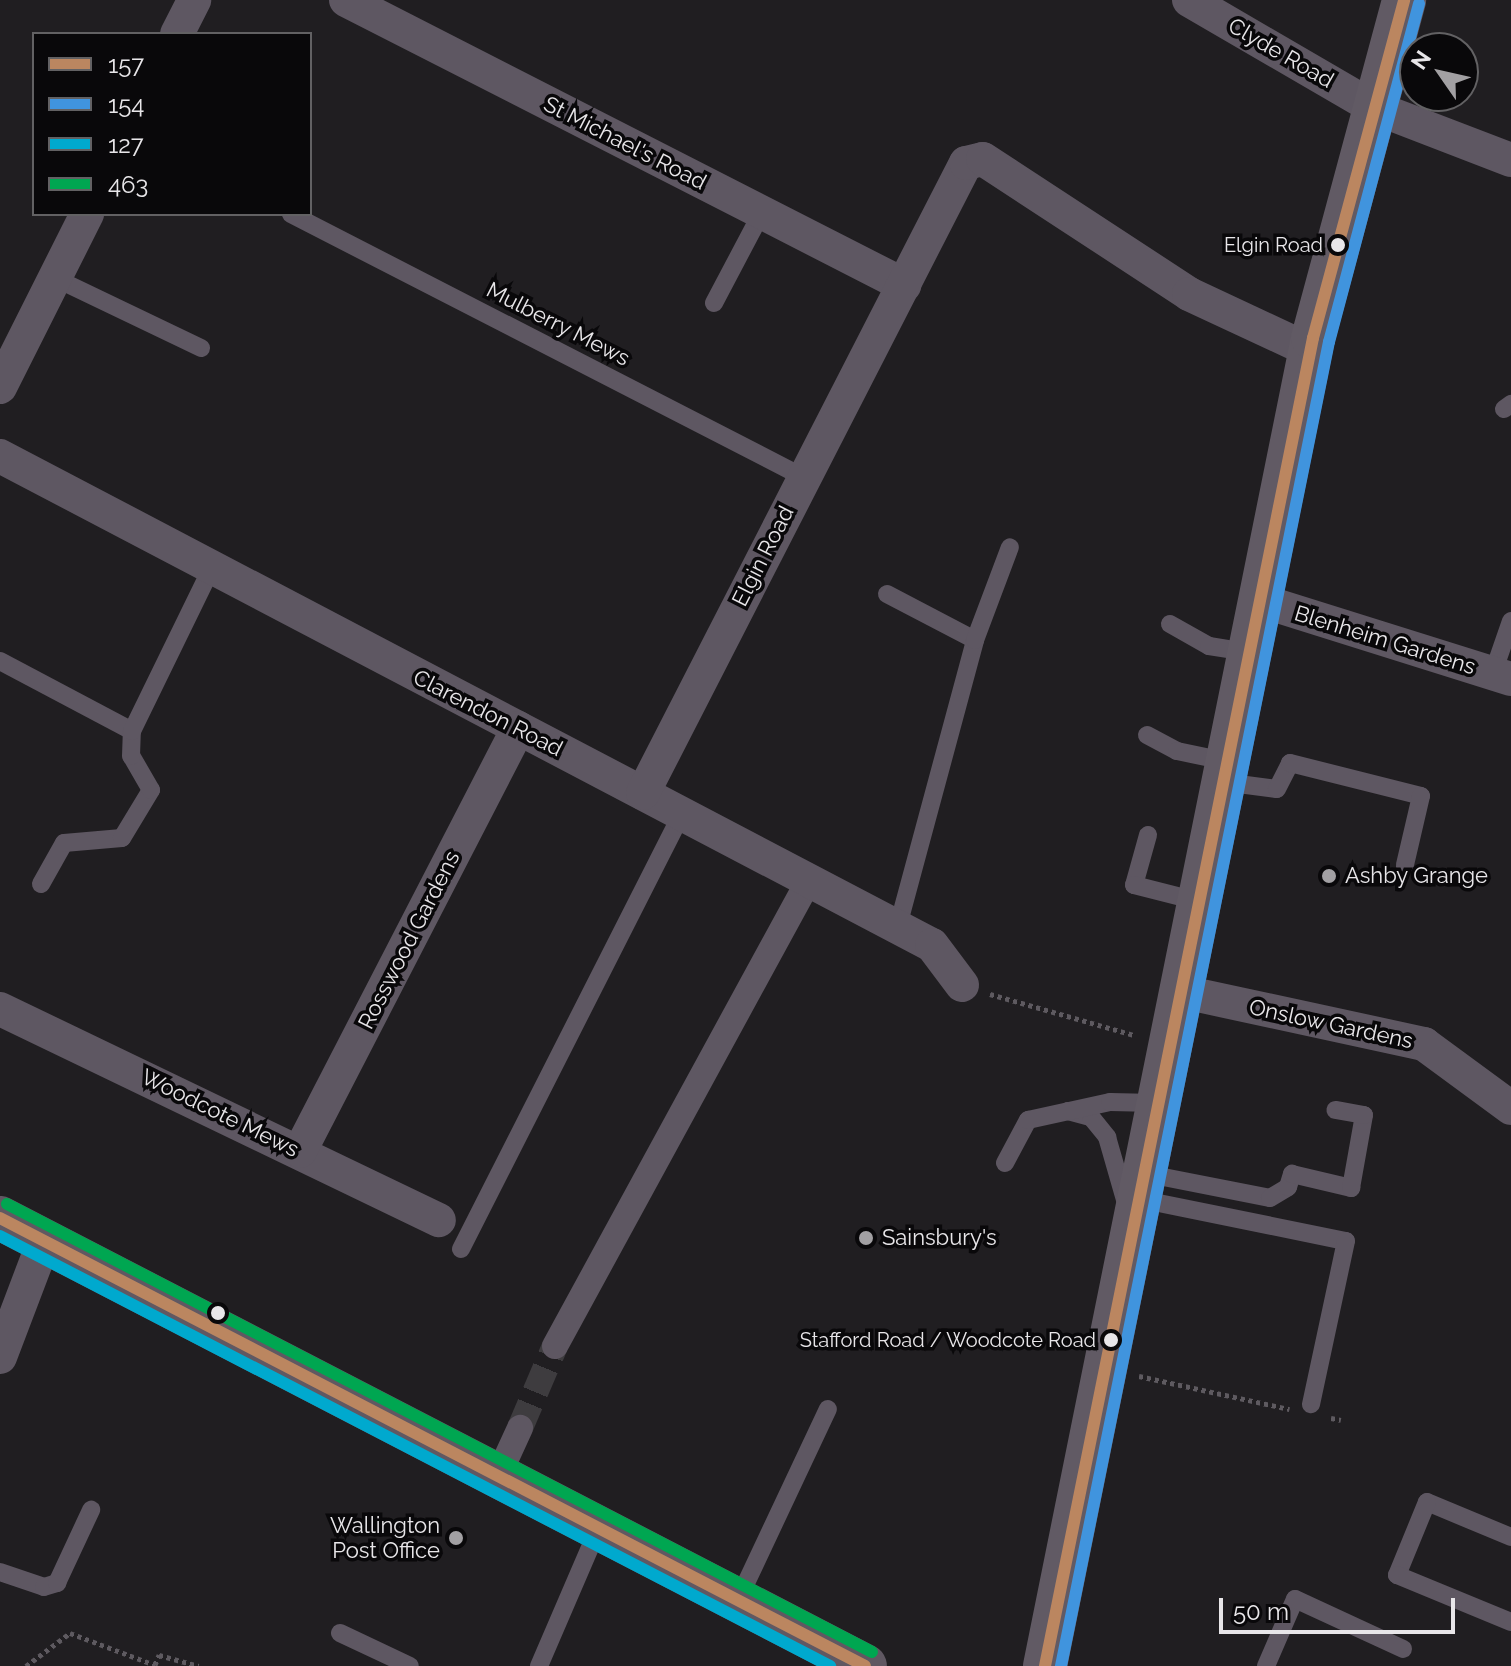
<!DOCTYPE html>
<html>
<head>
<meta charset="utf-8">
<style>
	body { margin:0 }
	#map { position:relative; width:1511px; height:1666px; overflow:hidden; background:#201e21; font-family:Raleway,sans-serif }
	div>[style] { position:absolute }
	.pedestrian-tunnel>* { height:26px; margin-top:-13px; transform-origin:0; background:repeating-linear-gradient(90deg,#3e3c3f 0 26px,transparent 0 39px) }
	.path>* { height:5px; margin-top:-2.5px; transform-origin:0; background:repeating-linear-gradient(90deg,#5e5a60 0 4px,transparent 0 8px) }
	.service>* { height:18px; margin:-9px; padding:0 9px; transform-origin:9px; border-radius:9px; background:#5e5762 }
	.pedestrian>* { height:26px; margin:-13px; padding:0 13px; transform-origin:13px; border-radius:13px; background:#5e5762 }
	.minor>* { height:34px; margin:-17px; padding:0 17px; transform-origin:17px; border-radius:17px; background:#5e5762 }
	.secondary>* { height:44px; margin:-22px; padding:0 22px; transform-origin:22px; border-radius:22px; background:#615a64 }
	.primary>* { height:44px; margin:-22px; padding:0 22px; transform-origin:22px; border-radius:22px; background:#605862 }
	.bus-1>* { height:12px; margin:-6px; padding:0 6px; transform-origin:6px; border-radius:6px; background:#bb8660 }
	.bus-2>* { height:12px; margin:-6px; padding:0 6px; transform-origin:6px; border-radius:6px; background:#4094de }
	.bus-3>* { height:12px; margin:-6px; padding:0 6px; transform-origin:6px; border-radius:6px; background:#00a9ce }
	.bus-4>* { height:12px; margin:-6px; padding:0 6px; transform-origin:6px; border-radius:6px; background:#00a651 }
	.dots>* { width:22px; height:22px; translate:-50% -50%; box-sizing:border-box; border:4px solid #09080a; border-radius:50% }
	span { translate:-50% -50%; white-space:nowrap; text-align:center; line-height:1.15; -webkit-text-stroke:7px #09080a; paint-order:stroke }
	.bus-label { font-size:20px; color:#e8e6e9 }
	.right { translate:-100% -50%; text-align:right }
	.street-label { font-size:22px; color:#e8e6e9 }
	.poi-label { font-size:22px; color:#e8e6e9 }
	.left { translate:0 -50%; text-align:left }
	.legend { position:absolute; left:32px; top:32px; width:280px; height:184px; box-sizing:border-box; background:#09080a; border:2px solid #626163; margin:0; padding:10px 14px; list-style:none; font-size:24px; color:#e8e6e9 }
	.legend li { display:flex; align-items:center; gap:16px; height:40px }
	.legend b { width:40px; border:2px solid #626163 }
	.north { position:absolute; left:1399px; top:32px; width:80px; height:80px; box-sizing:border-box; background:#09080a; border:2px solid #626163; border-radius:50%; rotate:304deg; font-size:22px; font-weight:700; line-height:32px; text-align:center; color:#e8e6e9 }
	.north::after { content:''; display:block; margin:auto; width:28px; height:36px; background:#a2a0a3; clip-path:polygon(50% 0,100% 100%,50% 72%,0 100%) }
	.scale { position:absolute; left:1219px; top:1598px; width:236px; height:36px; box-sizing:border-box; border:4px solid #e8e6e9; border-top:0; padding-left:10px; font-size:24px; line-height:28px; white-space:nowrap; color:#e8e6e9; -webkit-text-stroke:6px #09080a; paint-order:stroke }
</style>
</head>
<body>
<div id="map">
	<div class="pedestrian-tunnel">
		<i style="left:520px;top:1428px;width:89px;rotate:-66.9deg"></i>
	</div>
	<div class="path">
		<i style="left:990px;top:994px;width:150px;rotate:15.9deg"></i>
		<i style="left:1139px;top:1376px;width:154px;rotate:12.4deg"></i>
		<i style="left:1331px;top:1418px;width:10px;rotate:11deg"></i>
		<i style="left:26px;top:1666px;width:55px;rotate:-36.9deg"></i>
		<i style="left:70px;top:1633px;width:91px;rotate:20.6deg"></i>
		<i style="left:155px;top:1665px;width:11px;rotate:-68deg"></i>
		<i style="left:159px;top:1655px;width:41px;rotate:15.4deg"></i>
	</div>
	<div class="service">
		<i style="left:291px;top:214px;width:576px;rotate:27.19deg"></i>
		<i style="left:55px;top:278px;width:162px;rotate:25.6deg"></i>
		<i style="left:714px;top:303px;width:103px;rotate:-62.2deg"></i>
		<i style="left:1504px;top:409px;width:9px;rotate:-36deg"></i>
		<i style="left:887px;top:594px;width:99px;rotate:27.6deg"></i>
		<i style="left:1170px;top:624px;width:45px;rotate:29.4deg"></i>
		<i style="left:1209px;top:646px;width:39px;rotate:9deg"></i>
		<i style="left:0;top:661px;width:149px;rotate:27.9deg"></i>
		<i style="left:1493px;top:673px;width:55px;rotate:-70.9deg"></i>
		<i style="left:1147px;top:735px;width:34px;rotate:28deg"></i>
		<i style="left:1177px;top:751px;width:49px;rotate:11.8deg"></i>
		<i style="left:1223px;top:782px;width:54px;rotate:7.4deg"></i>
		<i style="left:1277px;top:789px;width:29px;rotate:-63deg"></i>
		<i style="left:1290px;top:763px;width:135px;rotate:14.1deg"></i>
		<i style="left:1421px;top:796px;width:71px;rotate:103.1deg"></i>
		<i style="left:1148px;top:835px;width:52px;rotate:105.6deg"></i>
		<i style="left:1134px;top:885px;width:65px;rotate:14.3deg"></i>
		<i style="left:41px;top:884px;width:47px;rotate:-60.7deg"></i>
		<i style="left:64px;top:843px;width:58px;rotate:-4.9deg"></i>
		<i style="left:122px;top:838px;width:56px;rotate:-58.9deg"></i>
		<i style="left:151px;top:790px;width:39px;rotate:-120deg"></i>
		<i style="left:131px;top:756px;width:25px;rotate:-88deg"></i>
		<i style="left:132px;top:731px;width:180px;rotate:-64deg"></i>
		<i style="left:898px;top:926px;width:296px;rotate:-74.9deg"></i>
		<i style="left:975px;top:640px;width:99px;rotate:-69.4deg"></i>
		<i style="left:1068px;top:1111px;width:24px;rotate:15deg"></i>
		<i style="left:1091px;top:1117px;width:26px;rotate:51deg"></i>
		<i style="left:1107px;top:1137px;width:76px;rotate:74deg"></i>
		<i style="left:1005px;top:1163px;width:49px;rotate:-61.9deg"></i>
		<i style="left:1028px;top:1120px;width:84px;rotate:-12.4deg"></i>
		<i style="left:1110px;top:1102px;width:46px;rotate:1.2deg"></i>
		<i style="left:1143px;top:1173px;width:129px;rotate:11.1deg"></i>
		<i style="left:1270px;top:1198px;width:21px;rotate:-31deg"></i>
		<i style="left:1288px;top:1187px;width:14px;rotate:-73deg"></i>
		<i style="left:1292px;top:1174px;width:61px;rotate:13.3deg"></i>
		<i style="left:1351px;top:1188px;width:74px;rotate:-79.9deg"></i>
		<i style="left:1364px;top:1115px;width:29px;rotate:-170deg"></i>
		<i style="left:1139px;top:1199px;width:211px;rotate:11.5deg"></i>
		<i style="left:1346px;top:1241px;width:167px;rotate:102.1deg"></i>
		<i style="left:461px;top:1249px;width:489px;rotate:-63.1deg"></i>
		<i style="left:1511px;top:1537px;width:91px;rotate:-157.4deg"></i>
		<i style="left:1427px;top:1502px;width:79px;rotate:112.3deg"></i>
		<i style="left:1397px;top:1575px;width:123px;rotate:22.4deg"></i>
		<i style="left:0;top:1572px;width:46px;rotate:18.8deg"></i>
		<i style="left:44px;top:1587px;width:14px;rotate:-17deg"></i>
		<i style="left:57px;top:1583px;width:81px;rotate:-65deg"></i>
		<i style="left:738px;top:1600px;width:211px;rotate:-64.8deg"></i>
		<i style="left:340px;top:1633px;width:77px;rotate:25.2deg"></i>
		<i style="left:539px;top:1666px;width:149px;rotate:-66.7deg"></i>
		<i style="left:1266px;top:1666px;width:73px;rotate:-66.6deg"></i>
		<i style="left:1295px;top:1599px;width:119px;rotate:24.8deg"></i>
	</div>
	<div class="pedestrian">
		<i style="left:555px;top:1346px;width:528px;rotate:-61.4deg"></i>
		<i style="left:498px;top:1476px;width:53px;rotate:-65.4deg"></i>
	</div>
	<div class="minor">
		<i style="left:346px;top:0;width:627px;rotate:27.06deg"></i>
		<i style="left:1189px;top:0;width:213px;rotate:30.2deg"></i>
		<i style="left:1373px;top:107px;width:148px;rotate:21deg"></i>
		<i style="left:177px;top:34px;width:38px;rotate:-63deg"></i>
		<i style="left:0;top:387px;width:194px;rotate:-63.3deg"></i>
		<i style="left:0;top:456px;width:1052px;rotate:27.69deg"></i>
		<i style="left:932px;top:945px;width:50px;rotate:53.1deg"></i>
		<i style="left:1259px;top:600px;width:264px;rotate:17.4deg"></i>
		<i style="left:643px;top:793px;width:708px;rotate:-62.86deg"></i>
		<i style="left:966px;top:163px;width:17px;rotate:-13deg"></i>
		<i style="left:983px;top:159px;width:246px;rotate:33.2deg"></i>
		<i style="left:1189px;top:294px;width:135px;rotate:25deg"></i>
		<i style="left:1179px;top:991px;width:251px;rotate:12.2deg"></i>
		<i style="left:1424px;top:1044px;width:108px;rotate:36.3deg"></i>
		<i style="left:0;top:1009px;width:487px;rotate:25.7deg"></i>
		<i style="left:300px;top:1151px;width:476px;rotate:-62.7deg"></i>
		<i style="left:0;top:1357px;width:124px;rotate:-69.2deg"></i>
	</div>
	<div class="secondary">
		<i style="left:1045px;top:1666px;width:1355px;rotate:-78.59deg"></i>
		<i style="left:1313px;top:338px;width:350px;rotate:-74.9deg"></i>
	</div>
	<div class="primary">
		<i style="left:0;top:1218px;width:974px;rotate:27.38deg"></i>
	</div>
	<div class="bus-1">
		<i style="left:0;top:1218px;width:974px;rotate:27.38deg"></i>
		<i style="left:1045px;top:1666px;width:1355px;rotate:-78.59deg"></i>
		<i style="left:1313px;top:338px;width:350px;rotate:-74.9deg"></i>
	</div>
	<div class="bus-2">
		<i style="left:1061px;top:1666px;width:1351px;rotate:-78.56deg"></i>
		<i style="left:1329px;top:342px;width:350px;rotate:-75.1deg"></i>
	</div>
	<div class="bus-3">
		<i style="left:0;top:1236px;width:935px;rotate:27.39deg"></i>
	</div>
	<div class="bus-4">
		<i style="left:7px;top:1204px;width:974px;rotate:27.38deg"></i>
	</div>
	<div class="dots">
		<i style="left:1338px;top:245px;background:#e8e6e9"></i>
		<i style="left:1329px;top:876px;background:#a2a0a3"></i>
		<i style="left:866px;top:1238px;background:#a2a0a3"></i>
		<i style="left:218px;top:1313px;background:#e8e6e9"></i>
		<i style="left:1111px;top:1340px;background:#e8e6e9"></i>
		<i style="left:456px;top:1538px;background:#a2a0a3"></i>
	</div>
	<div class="bus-label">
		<span class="right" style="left:1323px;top:245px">Elgin Road</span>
		<span class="right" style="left:1096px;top:1340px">Stafford Road / Woodcote Road</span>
	</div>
	<div class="street-label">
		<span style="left:1281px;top:53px;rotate:30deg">Clyde Road</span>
		<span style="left:625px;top:143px;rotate:27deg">St Michael's Road</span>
		<span style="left:558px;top:324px;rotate:27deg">Mulberry Mews</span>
		<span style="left:763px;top:556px;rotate:-63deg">Elgin Road</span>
		<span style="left:1385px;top:640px;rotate:17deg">Blenheim Gardens</span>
		<span style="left:488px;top:713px;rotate:27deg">Clarendon Road</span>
		<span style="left:409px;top:940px;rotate:-63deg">Rosswood Gardens</span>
		<span style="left:1331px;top:1024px;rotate:12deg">Onslow Gardens</span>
		<span style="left:220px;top:1113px;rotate:26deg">Woodcote Mews</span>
	</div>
	<div class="poi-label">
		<span class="left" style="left:1345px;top:876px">Ashby Grange</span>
		<span class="left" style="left:882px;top:1238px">Sainsbury's</span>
		<span class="right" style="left:440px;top:1538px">Wallington<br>Post Office</span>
	</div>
	<ul class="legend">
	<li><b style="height:10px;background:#bb8660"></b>157</li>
	<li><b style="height:10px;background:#4094de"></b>154</li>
	<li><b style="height:10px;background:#00a9ce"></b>127</li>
	<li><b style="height:10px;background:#00a651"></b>463</li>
	</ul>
	<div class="north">N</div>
	<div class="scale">50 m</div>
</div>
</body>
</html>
